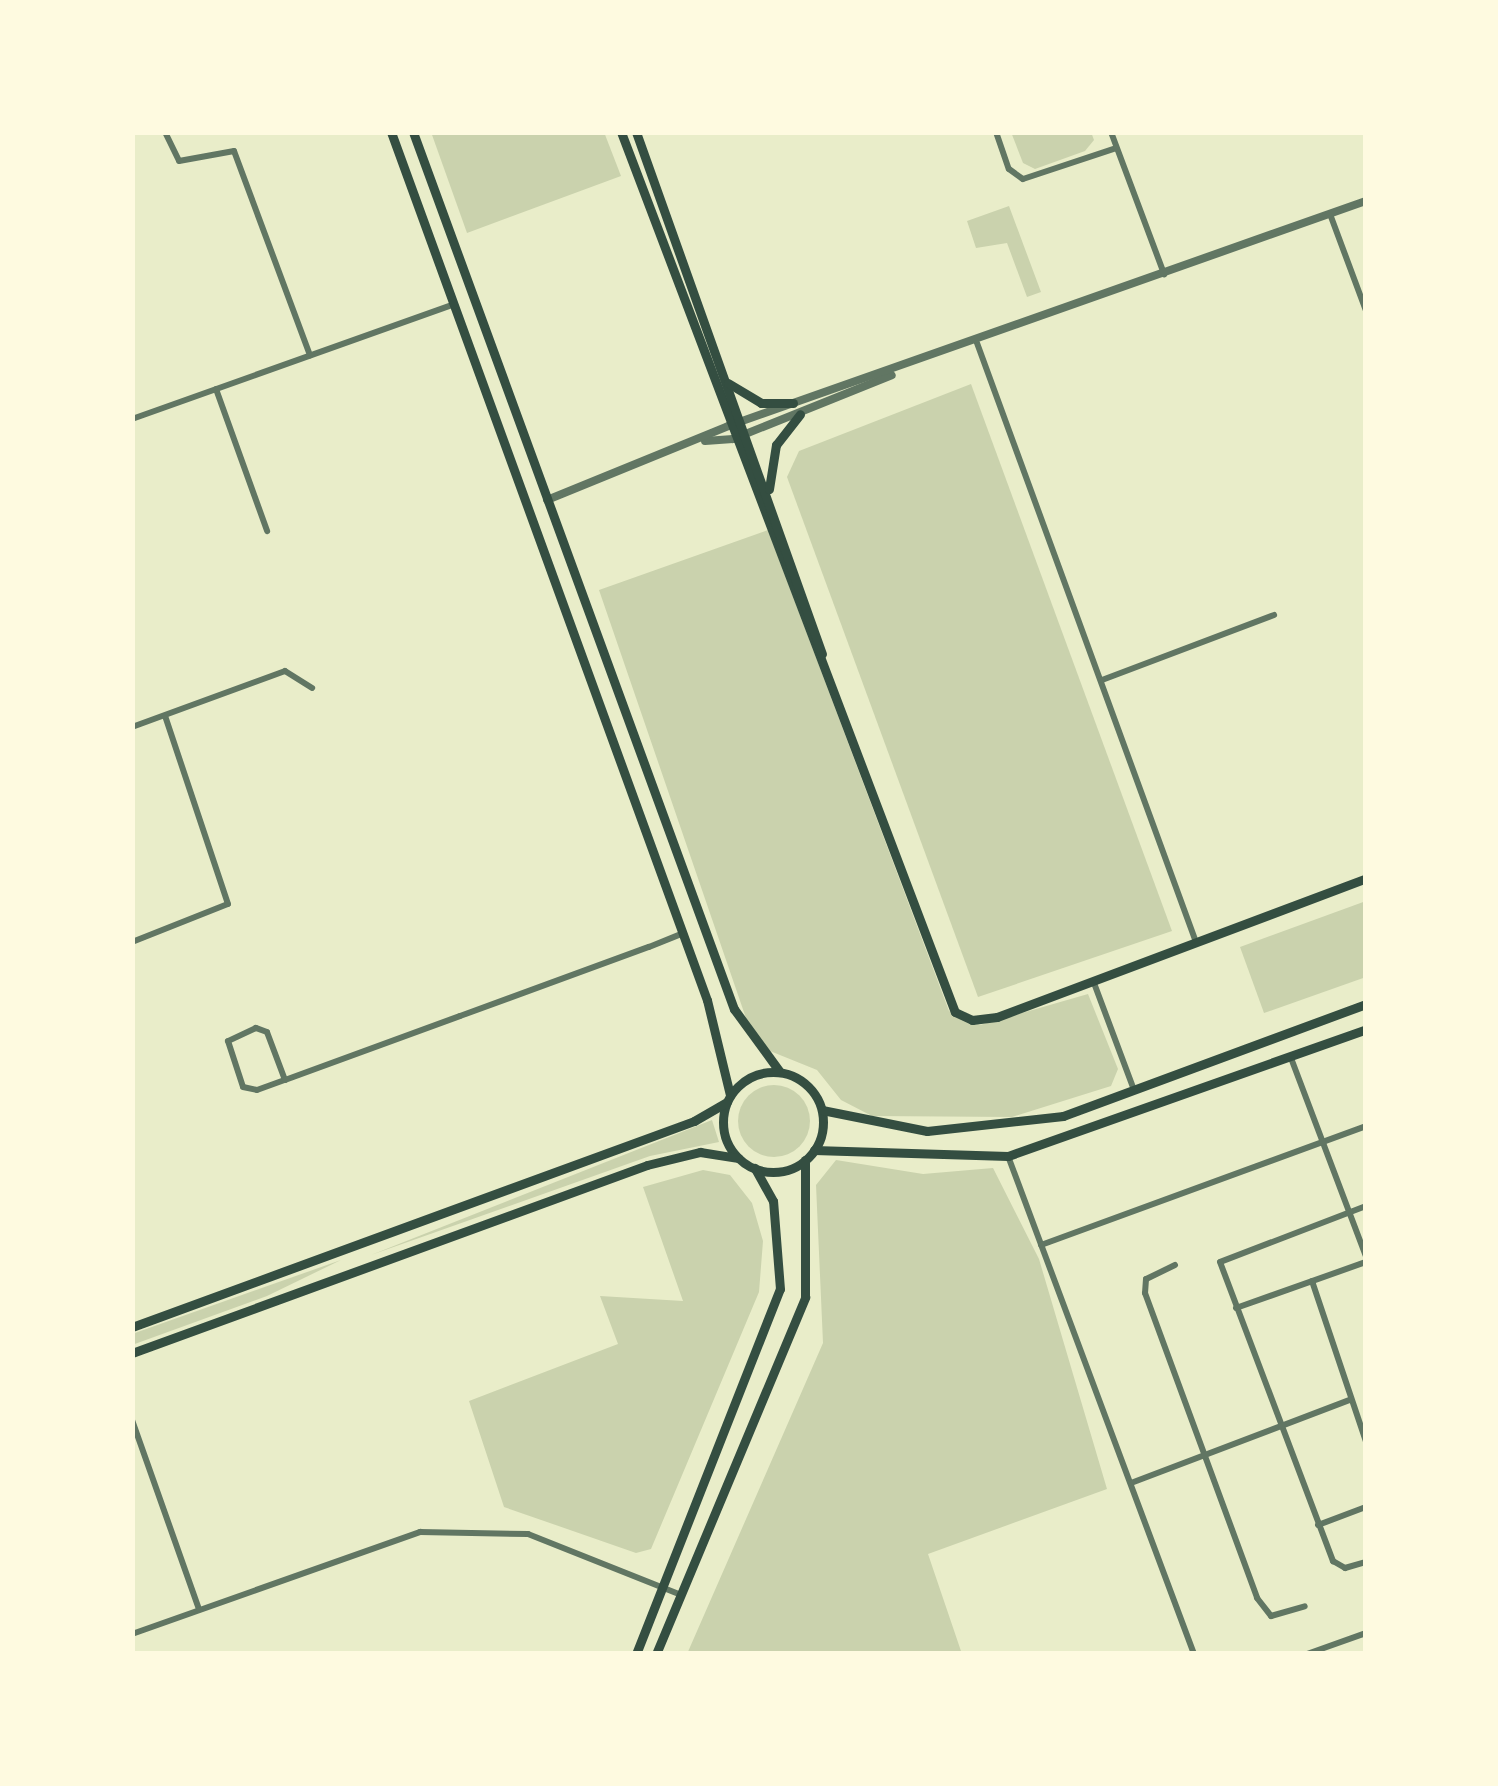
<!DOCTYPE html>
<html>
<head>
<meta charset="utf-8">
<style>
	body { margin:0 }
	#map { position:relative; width:1498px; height:1786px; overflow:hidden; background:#e9edc9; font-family:Cabin,sans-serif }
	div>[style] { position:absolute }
	.green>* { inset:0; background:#cad2ad }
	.round { border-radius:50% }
	.minor>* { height:6px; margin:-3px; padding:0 3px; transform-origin:3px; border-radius:3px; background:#617663 }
	.tertiary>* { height:8px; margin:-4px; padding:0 4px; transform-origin:4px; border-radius:4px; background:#617663 }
	.secondary>* { height:9px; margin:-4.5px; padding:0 4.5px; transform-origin:4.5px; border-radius:4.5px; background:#344e41 }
	.primary>* { height:9px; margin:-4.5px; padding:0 4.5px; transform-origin:4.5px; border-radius:4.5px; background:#344e41 }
	.primary>.ring { margin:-4.5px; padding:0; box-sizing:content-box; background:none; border:9px solid #344e41; border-radius:50% }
	span { translate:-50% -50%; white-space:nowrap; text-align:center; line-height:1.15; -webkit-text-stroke:10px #fefae0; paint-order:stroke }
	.frame { position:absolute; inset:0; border:135px solid #fefae0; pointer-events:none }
</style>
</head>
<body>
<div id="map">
	<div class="green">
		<i style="clip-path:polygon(431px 132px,604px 132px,621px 176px,467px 233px)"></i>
		<i style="clip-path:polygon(1011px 132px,1091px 132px,1094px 140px,1085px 151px,1035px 169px,1023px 163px)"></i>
		<i style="clip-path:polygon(1009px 206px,1041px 292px,1027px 297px,1007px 243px,976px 248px,967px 221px)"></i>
		<i style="clip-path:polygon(971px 384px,1172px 931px,978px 997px,787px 477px,799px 451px)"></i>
		<i style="clip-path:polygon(768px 530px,949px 1011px,980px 1025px,1088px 994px,1118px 1069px,1111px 1086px,1012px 1117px,872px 1116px,841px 1100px,817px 1070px,770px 1051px,748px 1024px,599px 590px)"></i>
		<i style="clip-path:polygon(1366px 901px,1366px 977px,1264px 1013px,1240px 947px)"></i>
		<i class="round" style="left:738px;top:1085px;width:72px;height:72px"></i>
		<i style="clip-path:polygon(712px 1120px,719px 1142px,650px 1156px,371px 1255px)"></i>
		<i style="clip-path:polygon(836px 1160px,923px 1174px,993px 1168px,1039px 1259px,1107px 1489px,928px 1554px,962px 1654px,687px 1654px,823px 1343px,816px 1185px)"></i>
		<i style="clip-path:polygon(703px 1170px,730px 1175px,752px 1203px,763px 1241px,759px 1292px,651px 1549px,636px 1553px,504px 1507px,469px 1401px,618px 1344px,600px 1296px,683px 1301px,643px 1187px)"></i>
		<i style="clip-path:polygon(341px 1260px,267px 1296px,132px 1345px,132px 1334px)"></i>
	</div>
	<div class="minor">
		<i style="left:165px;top:132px;width:32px;rotate:64deg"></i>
		<i style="left:179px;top:161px;width:56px;rotate:-10.3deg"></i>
		<i style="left:234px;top:151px;width:218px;rotate:69.6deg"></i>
		<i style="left:996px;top:132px;width:39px;rotate:71deg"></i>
		<i style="left:1009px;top:169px;width:17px;rotate:36deg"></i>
		<i style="left:1023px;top:179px;width:98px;rotate:-18.4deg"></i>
		<i style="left:1111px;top:132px;width:152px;rotate:69.5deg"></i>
		<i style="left:1330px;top:214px;width:103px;rotate:69.6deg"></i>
		<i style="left:977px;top:343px;width:638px;rotate:69.92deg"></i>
		<i style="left:216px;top:389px;width:151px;rotate:70.2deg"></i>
		<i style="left:132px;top:419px;width:340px;rotate:-19.6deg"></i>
		<i style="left:1102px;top:680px;width:184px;rotate:-20.7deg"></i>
		<i style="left:132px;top:727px;width:163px;rotate:-20.1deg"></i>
		<i style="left:285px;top:671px;width:32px;rotate:32deg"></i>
		<i style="left:132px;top:942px;width:103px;rotate:-21.6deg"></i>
		<i style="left:228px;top:904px;width:198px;rotate:-108.5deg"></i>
		<i style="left:1094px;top:983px;width:114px;rotate:69.5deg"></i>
		<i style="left:132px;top:1011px;width:3px;rotate:90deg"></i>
		<i style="left:1291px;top:1058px;width:213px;rotate:69.3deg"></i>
		<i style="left:285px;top:1080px;width:51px;rotate:-110.6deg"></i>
		<i style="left:267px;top:1032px;width:12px;rotate:-160deg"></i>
		<i style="left:256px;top:1028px;width:31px;rotate:155deg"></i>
		<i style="left:228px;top:1041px;width:48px;rotate:71.9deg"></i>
		<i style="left:243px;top:1087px;width:14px;rotate:12deg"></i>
		<i style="left:257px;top:1090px;width:30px;rotate:-20deg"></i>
		<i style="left:285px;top:1080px;width:186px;rotate:-20.1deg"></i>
		<i style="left:460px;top:1016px;width:201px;rotate:-20.1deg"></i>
		<i style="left:649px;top:947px;width:37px;rotate:-22deg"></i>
		<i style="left:1008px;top:1156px;width:532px;rotate:69.52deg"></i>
		<i style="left:1366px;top:1206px;width:156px;rotate:159deg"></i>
		<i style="left:1220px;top:1262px;width:320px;rotate:69.3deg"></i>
		<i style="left:1333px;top:1561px;width:14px;rotate:30deg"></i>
		<i style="left:1345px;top:1568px;width:22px;rotate:-16deg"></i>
		<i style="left:1041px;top:1245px;width:346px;rotate:-20.1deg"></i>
		<i style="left:1175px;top:1265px;width:32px;rotate:154deg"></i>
		<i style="left:1146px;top:1279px;width:14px;rotate:94deg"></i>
		<i style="left:1145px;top:1293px;width:325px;rotate:69.8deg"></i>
		<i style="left:1257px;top:1598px;width:23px;rotate:52deg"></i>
		<i style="left:1271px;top:1616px;width:35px;rotate:-16deg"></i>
		<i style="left:1312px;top:1281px;width:169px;rotate:71.4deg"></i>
		<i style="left:1236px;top:1308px;width:138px;rotate:-19.5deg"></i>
		<i style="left:132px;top:1420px;width:201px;rotate:70.5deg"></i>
		<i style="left:1131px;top:1483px;width:234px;rotate:-20.8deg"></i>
		<i style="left:1318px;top:1525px;width:51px;rotate:-20.6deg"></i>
		<i style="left:132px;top:1634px;width:306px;rotate:-19.5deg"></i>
		<i style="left:420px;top:1532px;width:108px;rotate:1.1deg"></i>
		<i style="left:528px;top:1534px;width:165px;rotate:21.7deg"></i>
		<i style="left:1307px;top:1654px;width:63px;rotate:-19.6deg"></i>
	</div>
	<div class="tertiary">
		<i style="left:705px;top:441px;width:28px;rotate:-4deg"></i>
		<i style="left:733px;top:439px;width:171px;rotate:-21.9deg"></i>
		<i style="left:547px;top:500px;width:196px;rotate:-22.2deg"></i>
		<i style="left:728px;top:426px;width:677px;rotate:-19.43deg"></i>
	</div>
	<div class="secondary">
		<i style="left:621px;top:132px;width:941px;rotate:69.22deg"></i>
		<i style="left:955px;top:1012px;width:19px;rotate:25deg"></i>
		<i style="left:972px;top:1020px;width:25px;rotate:-7deg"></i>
		<i style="left:997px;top:1017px;width:394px;rotate:-20.6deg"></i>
		<i style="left:636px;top:132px;width:554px;rotate:70.39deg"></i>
		<i style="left:728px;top:383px;width:39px;rotate:31deg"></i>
		<i style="left:761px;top:403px;width:32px"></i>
		<i style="left:769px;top:489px;width:45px;rotate:-81deg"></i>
		<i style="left:776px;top:445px;width:39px;rotate:-52deg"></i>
	</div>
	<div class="primary">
		<i style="left:391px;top:132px;width:924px;rotate:70deg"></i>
		<i style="left:707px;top:1000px;width:98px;rotate:76.4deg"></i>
		<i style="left:413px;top:132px;width:934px;rotate:69.9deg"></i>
		<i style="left:734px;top:1009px;width:78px;rotate:53.9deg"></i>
		<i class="ring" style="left:723px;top:1072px;width:91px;height:91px"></i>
		<i style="left:822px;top:1110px;width:107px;rotate:11.3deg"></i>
		<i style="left:927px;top:1131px;width:137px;rotate:-6.3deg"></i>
		<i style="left:1063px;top:1116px;width:323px;rotate:-20.3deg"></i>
		<i style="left:814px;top:1150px;width:194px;rotate:1.8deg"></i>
		<i style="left:1008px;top:1156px;width:380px;rotate:-19.5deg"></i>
		<i style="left:132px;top:1327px;width:599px;rotate:-20.13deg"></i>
		<i style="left:694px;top:1121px;width:38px;rotate:-30deg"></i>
		<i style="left:132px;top:1353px;width:548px;rotate:-20.05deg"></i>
		<i style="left:647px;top:1165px;width:55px;rotate:-13.8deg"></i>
		<i style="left:700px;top:1152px;width:39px;rotate:9deg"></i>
		<i style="left:636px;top:1654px;width:392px;rotate:-68.5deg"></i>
		<i style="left:780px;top:1289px;width:88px;rotate:-94.5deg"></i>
		<i style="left:773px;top:1201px;width:38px;rotate:-119deg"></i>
		<i style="left:656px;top:1654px;width:387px;rotate:-67.3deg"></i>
		<i style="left:805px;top:1297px;width:137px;rotate:-90deg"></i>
	</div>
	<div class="frame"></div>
</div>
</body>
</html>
